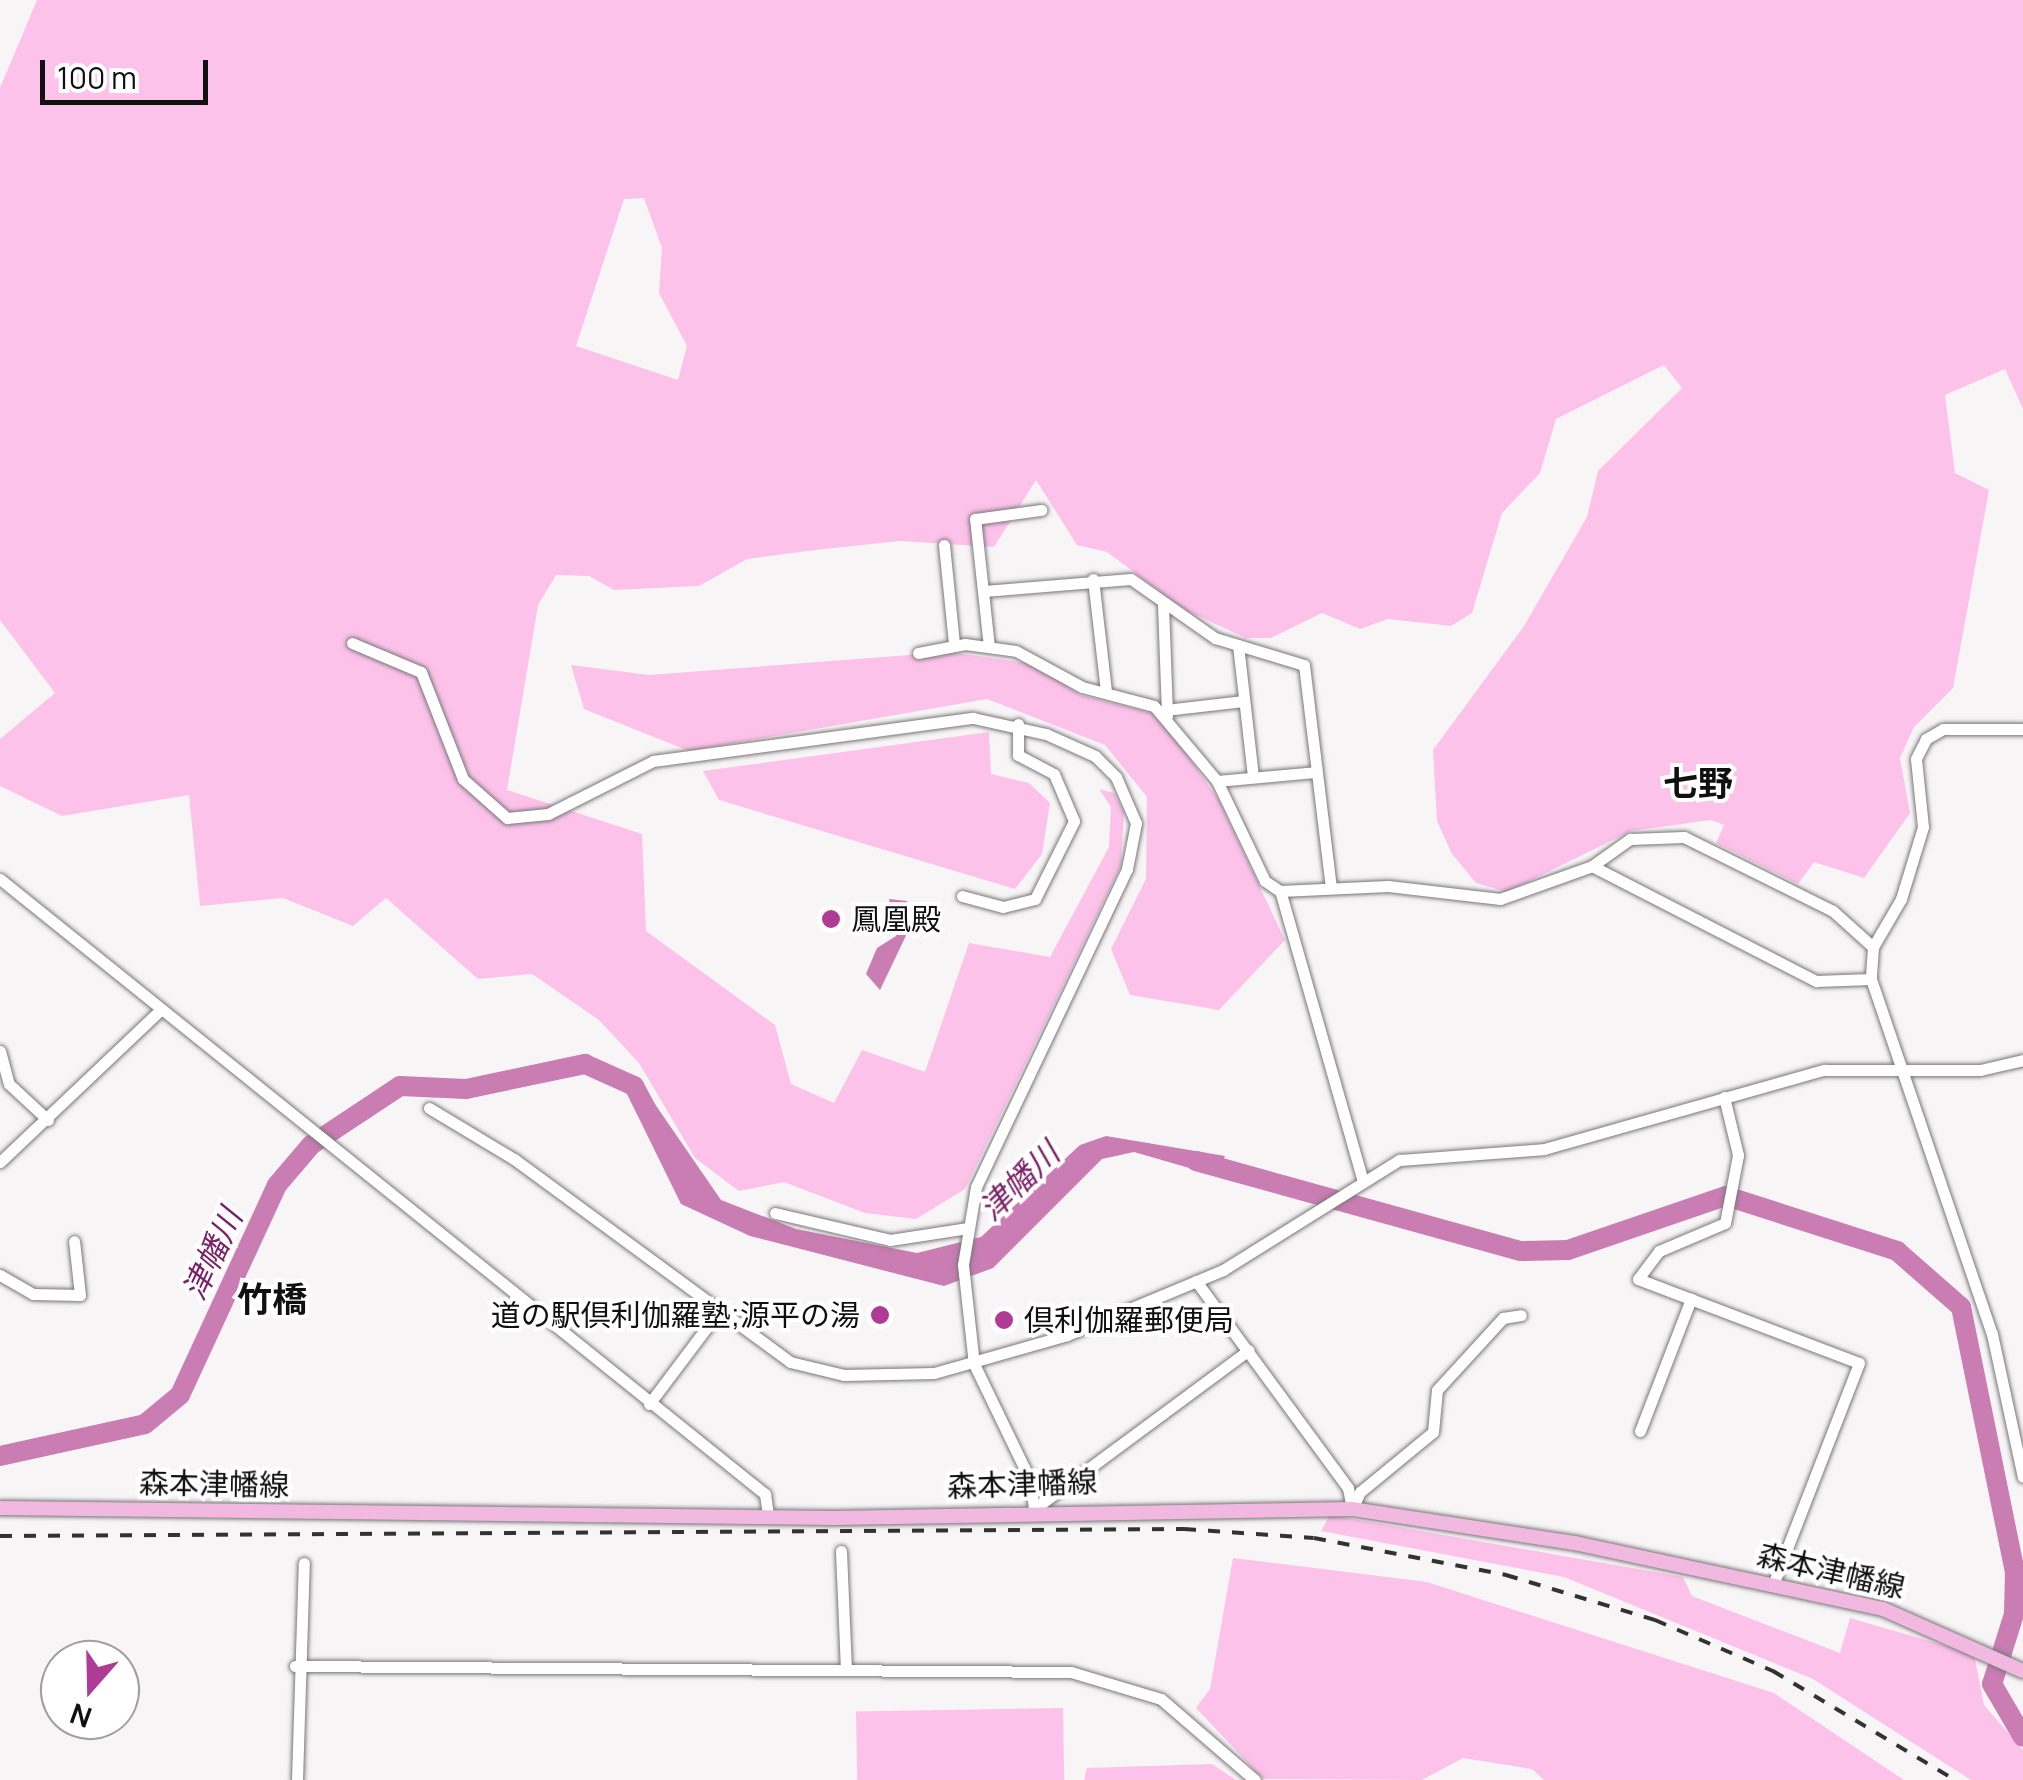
<!DOCTYPE html>
<html>
<head>
<meta charset="utf-8">
<style>
	body { margin:0 }
	#map { position:relative; width:2023px; height:1780px; overflow:hidden; background:#f8f5f7; font-family:Manrope,"Noto Sans JP",sans-serif }
	div>[style] { position:absolute }
	.green>* { inset:0; background:#fdc2ea; transform-origin:0 0 }
	.water>* { inset:0; background:#c97db3 }
	.river>* { height:20px; margin:-10px; padding:0 10px; transform-origin:10px; border-radius:10px; background:#c97db3 }
	.roads { filter:drop-shadow(0 0 2px #797678) drop-shadow(0 0 2px #797678) }
	.minor>* { height:11px; margin:-5.5px; padding:0 5.5px; transform-origin:5.5px; border-radius:5.5px; background:#fff }
	.major>* { height:14px; margin:-7px; padding:0 7px; transform-origin:7px; border-radius:7px; background:#f1b8e0 }
	.rail>* { height:4px; margin-top:-2px; transform-origin:0; background:repeating-linear-gradient(90deg,#333233 0 12px,transparent 0 24px) }
	.dots>* { width:28px; height:28px; translate:-50% -50%; box-sizing:border-box; border:5px solid #fff; border-radius:50% }
	span { translate:-50% -50%; white-space:nowrap; text-align:center; line-height:1.15; -webkit-text-stroke:8px #fff; paint-order:stroke }
	.poi-label { font-size:30px; color:#111011 }
	.left { translate:0 -50%; text-align:left }
	.right { translate:-100% -50%; text-align:right }
	.street-label { font-size:30px; color:#111011 }
	.water-label { font-size:32px; color:#7b2166; font-style:italic }
	.quarter-label { font-size:35px; color:#111011; font-weight:700 }
	.north { position:absolute; left:40px; top:1640px; width:100px; height:100px; box-sizing:border-box; background:#fff; border:2px solid #a09fa0; border-radius:50%; rotate:200deg; font-size:28px; font-weight:700; line-height:40px; text-align:center; color:#111011 }
	.north::after { content:''; display:block; margin:auto; width:35px; height:45px; background:#af3b94; clip-path:polygon(50% 0,100% 100%,50% 72%,0 100%) }
	.scale { position:absolute; left:40px; top:60px; width:168px; height:45px; box-sizing:border-box; border:5px solid #111011; border-top:0; padding-left:12px; font-size:30px; line-height:35px; white-space:nowrap; color:#111011; -webkit-text-stroke:8px #fff; paint-order:stroke }
</style>
</head>
<body>
<div id="map">
	<div class="green">
		<i style="clip-path:polygon(evenodd,37px 0,2023px 0,2023px 409px,2005px 369px,1945px 395px,1955px 473px,1989px 490px,1953px 688px,1914px 727px,1900px 758px,1910px 813px,1864px 878px,1814px 862px,1798px 884px,1716px 843px,1724px 825px,1711px 820px,1631px 831px,1507px 892px,1476px 883px,1452px 854px,1437px 821px,1433px 750px,1524px 626px,1587px 517px,1598px 471px,1682px 388px,1664px 365px,1556px 419px,1540px 473px,1502px 513px,1472px 613px,1451px 626px,1388px 619px,1360px 629px,1322px 613px,1271px 638px,1246px 638px,1185px 610px,1107px 552px,1077px 545px,1036px 480px,994px 547px,900px 541px,815px 550px,747px 559px,699px 586px,614px 590px,589px 576px,556px 575px,538px 605px,507px 790px,642px 834px,646px 931px,775px 1025px,791px 1084px,834px 1103px,862px 1050px,925px 1072px,969px 943px,1050px 957px,1109px 847px,1111px 807px,1099px 789px,1114px 793px,1124px 812px,1121px 865px,965px 1189px,916px 1219px,865px 1213px,784px 1182px,739px 1191px,695px 1158px,639px 1063px,599px 1020px,532px 974px,478px 979px,386px 898px,353px 926px,283px 898px,200px 906px,189px 795px,62px 816px,0 786px,0 739px,55px 693px,0 620px,0 88px,37px 0,644px 198px,662px 248px,659px 293px,687px 346px,678px 380px,576px 346px,624px 199px,644px 198px)"></i>
		<i style="clip-path:polygon(949px 652px,1034px 664px,1080px 695px,1159px 715px,1218px 799px,1285px 940px,1219px 1010px,1130px 995px,1111px 949px,1146px 879px,1147px 797px,1105px 745px,987px 699px,689px 751px,584px 709px,571px 665px,649px 675px)"></i>
		<i style="clip-path:polygon(989px 732px,991px 774px,1029px 783px,1050px 803px,1042px 854px,1015px 889px,719px 800px,703px 771px)"></i>
		<i style="clip-path:polygon(1330px 1515px,1683px 1577px,1692px 1596px,1840px 1653px,1850px 1618px,1974px 1654px,1984px 1705px,2023px 1750px,2023px 1780px,1971px 1780px,1813px 1679px,1564px 1577px,1321px 1531px)"></i>
		<i style="clip-path:polygon(1233px 1558px,1427px 1582px,1774px 1693px,1904px 1780px,1544px 1780px,1532px 1769px,1463px 1758px,1422px 1780px,1263px 1779px,1196px 1708px,1210px 1689px)"></i>
		<i style="left:1063px;top:1708px;width:72px;height:207px;rotate:89deg"></i>
		<i style="clip-path:polygon(1212px 1764px,1236px 1780px,1084px 1780px,1087px 1768px)"></i>
	</div>
	<div class="water">
		<i style="clip-path:polygon(889px 899px,907px 901px,912px 923px,880px 990px,866px 974px,877px 948px,896px 936px)"></i>
		<i style="clip-path:polygon(648px 1094px,721px 1200px,796px 1229px,917px 1253px,981px 1237px,1080px 1145px,1106px 1136px,1225px 1156px,1217px 1176px,1134px 1152px,1102px 1159px,993px 1268px,944px 1286px,750px 1236px,681px 1204px,630px 1100px)"></i>
	</div>
	<div class="river">
		<i style="left:1196px;top:1161px;width:337px;rotate:15.5deg"></i>
		<i style="left:1521px;top:1251px;width:47px;rotate:-1.2deg"></i>
		<i style="left:1568px;top:1250px;width:167px;rotate:-18.9deg"></i>
		<i style="left:1726px;top:1196px;width:180px;rotate:17.8deg"></i>
		<i style="left:1897px;top:1251px;width:85px;rotate:41.2deg"></i>
		<i style="left:1961px;top:1307px;width:270px;rotate:78.5deg"></i>
		<i style="left:2015px;top:1572px;width:42px;rotate:91.4deg"></i>
		<i style="left:2014px;top:1614px;width:73px;rotate:107.4deg"></i>
		<i style="left:1992px;top:1684px;width:61px;rotate:59.7deg"></i>
		<i style="left:0;top:1456px;width:148px;rotate:-12.4deg"></i>
		<i style="left:145px;top:1424px;width:45px;rotate:-39.6deg"></i>
		<i style="left:180px;top:1395px;width:231px;rotate:-65.2deg"></i>
		<i style="left:277px;top:1185px;width:52px;rotate:-49.6deg"></i>
		<i style="left:311px;top:1145px;width:107px;rotate:-33.5deg"></i>
		<i style="left:400px;top:1086px;width:66px;rotate:2.6deg"></i>
		<i style="left:466px;top:1089px;width:122px;rotate:-11.9deg"></i>
		<i style="left:585px;top:1064px;width:54px;rotate:24.2deg"></i>
		<i style="left:634px;top:1086px;width:36px;rotate:62deg"></i>
	</div>
	<div class="roads">
		<div class="minor">
			<i style="left:944px;top:545px;width:100px;rotate:84.2deg"></i>
			<i style="left:1093px;top:579px;width:113px;rotate:83.4deg"></i>
			<i style="left:984px;top:591px;width:147px;rotate:-4.7deg"></i>
			<i style="left:1131px;top:579px;width:103px;rotate:35.1deg"></i>
			<i style="left:1215px;top:638px;width:93px;rotate:16.9deg"></i>
			<i style="left:1304px;top:665px;width:224px;rotate:83.1deg"></i>
			<i style="left:1163px;top:605px;width:111px;rotate:87.9deg"></i>
			<i style="left:352px;top:643px;width:75px;rotate:22.8deg"></i>
			<i style="left:421px;top:672px;width:115px;rotate:68.6deg"></i>
			<i style="left:463px;top:779px;width:59px;rotate:41.6deg"></i>
			<i style="left:507px;top:818px;width:41px;rotate:-5.6deg"></i>
			<i style="left:548px;top:814px;width:118px;rotate:-26.8deg"></i>
			<i style="left:653px;top:761px;width:323px;rotate:-7.7deg"></i>
			<i style="left:973px;top:718px;width:75px;rotate:12.4deg"></i>
			<i style="left:1046px;top:734px;width:54px;rotate:24.2deg"></i>
			<i style="left:1095px;top:756px;width:30px;rotate:45deg"></i>
			<i style="left:1116px;top:777px;width:50px;rotate:66.5deg"></i>
			<i style="left:1136px;top:823px;width:47px;rotate:101.1deg"></i>
			<i style="left:1127px;top:869px;width:352px;rotate:115.4deg"></i>
			<i style="left:976px;top:1187px;width:79px;rotate:99.5deg"></i>
			<i style="left:963px;top:1265px;width:100px;rotate:83.7deg"></i>
			<i style="left:974px;top:1364px;width:129px;rotate:64.2deg"></i>
			<i style="left:1030px;top:1480px;width:29px;rotate:82deg"></i>
			<i style="left:1238px;top:645px;width:133px;rotate:83.5deg"></i>
			<i style="left:989px;top:647px;width:129px;rotate:-96.2deg"></i>
			<i style="left:975px;top:519px;width:67px;rotate:-7.8deg"></i>
			<i style="left:918px;top:653px;width:48px;rotate:-10.8deg"></i>
			<i style="left:965px;top:644px;width:51px;rotate:7.8deg"></i>
			<i style="left:1016px;top:651px;width:75px;rotate:28.6deg"></i>
			<i style="left:1082px;top:687px;width:74px;rotate:14.8deg"></i>
			<i style="left:1154px;top:706px;width:98px;rotate:50deg"></i>
			<i style="left:1217px;top:781px;width:111px;rotate:64.4deg"></i>
			<i style="left:1265px;top:881px;width:18px;rotate:34deg"></i>
			<i style="left:1174px;top:709px;width:70px;rotate:-6.5deg"></i>
			<i style="left:2023px;top:729px;width:80px;rotate:180deg"></i>
			<i style="left:1943px;top:729px;width:20px;rotate:150deg"></i>
			<i style="left:1926px;top:739px;width:22px;rotate:117deg"></i>
			<i style="left:1916px;top:759px;width:68px;rotate:84.1deg"></i>
			<i style="left:1923px;top:827px;width:75px;rotate:107deg"></i>
			<i style="left:1901px;top:899px;width:56px;rotate:120.3deg"></i>
			<i style="left:1873px;top:947px;width:32px;rotate:94deg"></i>
			<i style="left:1871px;top:979px;width:375px;rotate:71.2deg"></i>
			<i style="left:1992px;top:1334px;width:146px;rotate:77.8deg"></i>
			<i style="left:1217px;top:781px;width:98px;rotate:-5.2deg"></i>
			<i style="left:1592px;top:866px;width:47px;rotate:-35.4deg"></i>
			<i style="left:1630px;top:839px;width:54px;rotate:-2.1deg"></i>
			<i style="left:1684px;top:837px;width:166px;rotate:26.4deg"></i>
			<i style="left:1833px;top:911px;width:54px;rotate:42deg"></i>
			<i style="left:0;top:879px;width:982px;rotate:38.8deg"></i>
			<i style="left:765px;top:1494px;width:21px;rotate:82deg"></i>
			<i style="left:962px;top:896px;width:42px;rotate:15deg"></i>
			<i style="left:1003px;top:907px;width:33px;rotate:-14deg"></i>
			<i style="left:1035px;top:899px;width:87px;rotate:-63.4deg"></i>
			<i style="left:1074px;top:821px;width:51px;rotate:-113.1deg"></i>
			<i style="left:1054px;top:774px;width:41px;rotate:-152.2deg"></i>
			<i style="left:1018px;top:755px;width:31px;rotate:-90deg"></i>
			<i style="left:0;top:1051px;width:34px;rotate:75deg"></i>
			<i style="left:9px;top:1084px;width:53px;rotate:42.7deg"></i>
			<i style="left:1724px;top:1097px;width:60px;rotate:76.4deg"></i>
			<i style="left:1738px;top:1155px;width:69px;rotate:100.8deg"></i>
			<i style="left:1725px;top:1223px;width:72px;rotate:157deg"></i>
			<i style="left:1659px;top:1251px;width:35px;rotate:127deg"></i>
			<i style="left:1638px;top:1279px;width:236px;rotate:20.8deg"></i>
			<i style="left:1859px;top:1363px;width:238px;rotate:111.2deg"></i>
			<i style="left:429px;top:1108px;width:99px;rotate:31deg"></i>
			<i style="left:514px;top:1159px;width:343px;rotate:36.3deg"></i>
			<i style="left:790px;top:1362px;width:56px;rotate:13.5deg"></i>
			<i style="left:844px;top:1375px;width:90px;rotate:-1.3deg"></i>
			<i style="left:934px;top:1373px;width:138px;rotate:-15.9deg"></i>
			<i style="left:1067px;top:1335px;width:169px;rotate:-22.6deg"></i>
			<i style="left:1223px;top:1270px;width:208px;rotate:-32deg"></i>
			<i style="left:1399px;top:1160px;width:145px;rotate:-4.3deg"></i>
			<i style="left:1544px;top:1149px;width:291px;rotate:-15.8deg"></i>
			<i style="left:1824px;top:1070px;width:156px"></i>
			<i style="left:1980px;top:1070px;width:44px;rotate:-13.1deg"></i>
			<i style="left:0;top:1162px;width:222px;rotate:-43.5deg"></i>
			<i style="left:1362px;top:1178px;width:298px;rotate:-105.9deg"></i>
			<i style="left:1280px;top:891px;width:108px;rotate:-2.7deg"></i>
			<i style="left:1388px;top:886px;width:113px;rotate:6.6deg"></i>
			<i style="left:1500px;top:899px;width:98px;rotate:-19.7deg"></i>
			<i style="left:1592px;top:866px;width:252px;rotate:27.2deg"></i>
			<i style="left:1816px;top:981px;width:55px;rotate:-2.1deg"></i>
			<i style="left:775px;top:1213px;width:118px;rotate:13.2deg"></i>
			<i style="left:890px;top:1240px;width:79px;rotate:-8.7deg"></i>
			<i style="left:0;top:1275px;width:38px;rotate:30deg"></i>
			<i style="left:33px;top:1294px;width:47px;rotate:1.2deg"></i>
			<i style="left:80px;top:1295px;width:54px;rotate:-96.3deg"></i>
			<i style="left:1196px;top:1281px;width:257px;rotate:53.7deg"></i>
			<i style="left:1348px;top:1488px;width:21px;rotate:79deg"></i>
			<i style="left:649px;top:1404px;width:116px;rotate:-53deg"></i>
			<i style="left:1640px;top:1431px;width:142px;rotate:-68.9deg"></i>
			<i style="left:1034px;top:1509px;width:267px;rotate:-36.5deg"></i>
			<i style="left:1352px;top:1509px;width:19px;rotate:-65deg"></i>
			<i style="left:1360px;top:1492px;width:94px;rotate:-39.4deg"></i>
			<i style="left:1433px;top:1432px;width:42px;rotate:-84.6deg"></i>
			<i style="left:1437px;top:1390px;width:98px;rotate:-47.5deg"></i>
			<i style="left:1503px;top:1318px;width:18px;rotate:-9deg"></i>
			<i style="left:841px;top:1551px;width:117px;rotate:87.6deg"></i>
			<i style="left:295px;top:1666px;width:776px;rotate:0.44deg"></i>
			<i style="left:1071px;top:1672px;width:94px;rotate:16.7deg"></i>
			<i style="left:1161px;top:1699px;width:124px;rotate:40.8deg"></i>
			<i style="left:297px;top:1780px;width:217px;rotate:-88.2deg"></i>
		</div>
		<div class="major">
			<i style="left:0;top:1508px;width:835px;rotate:0.69deg"></i>
			<i style="left:835px;top:1518px;width:517px;rotate:-1deg"></i>
			<i style="left:1352px;top:1509px;width:226px;rotate:8.7deg"></i>
			<i style="left:1575px;top:1543px;width:315px;rotate:12.1deg"></i>
			<i style="left:1883px;top:1609px;width:153px;rotate:23.9deg"></i>
		</div>
	</div>
	<div class="rail">
		<i style="left:0;top:1536px;width:1184px;rotate:-0.34deg"></i>
		<i style="left:1184px;top:1529px;width:130px;rotate:4deg"></i>
		<i style="left:1314px;top:1538px;width:196px;rotate:10.9deg"></i>
		<i style="left:1506px;top:1575px;width:156px;rotate:16.8deg"></i>
		<i style="left:1655px;top:1620px;width:129px;rotate:23.4deg"></i>
		<i style="left:1773px;top:1671px;width:212px;rotate:30.9deg"></i>
	</div>
	<div class="dots">
		<i style="left:831px;top:919px;background:#af3b94"></i>
		<i style="left:880px;top:1315px;background:#af3b94"></i>
		<i style="left:1004px;top:1320px;background:#af3b94"></i>
	</div>
	<div class="poi-label">
		<span class="left" style="left:851px;top:919px">鳳凰殿</span>
		<span class="right" style="left:860px;top:1315px">道の駅倶利伽羅塾;源平の湯</span>
		<span class="left" style="left:1024px;top:1320px">倶利伽羅郵便局</span>
	</div>
	<div class="street-label">
		<span style="left:214px;top:1484px;rotate:1deg">森本津幡線</span>
		<span style="left:1022px;top:1484px;rotate:-2deg">森本津幡線</span>
		<span style="left:1831px;top:1571px;rotate:13deg">森本津幡線</span>
	</div>
	<div class="water-label">
		<span style="left:1019px;top:1181px;rotate:-44deg">津幡川</span>
		<span style="left:212px;top:1254px;rotate:-65deg">津幡川</span>
	</div>
	<div class="quarter-label">
		<span style="left:1698px;top:783px">七野</span>
		<span style="left:272px;top:1299px">竹橋</span>
	</div>
	<div class="north">N</div>
	<div class="scale">100 m</div>
</div>
</body>
</html>
